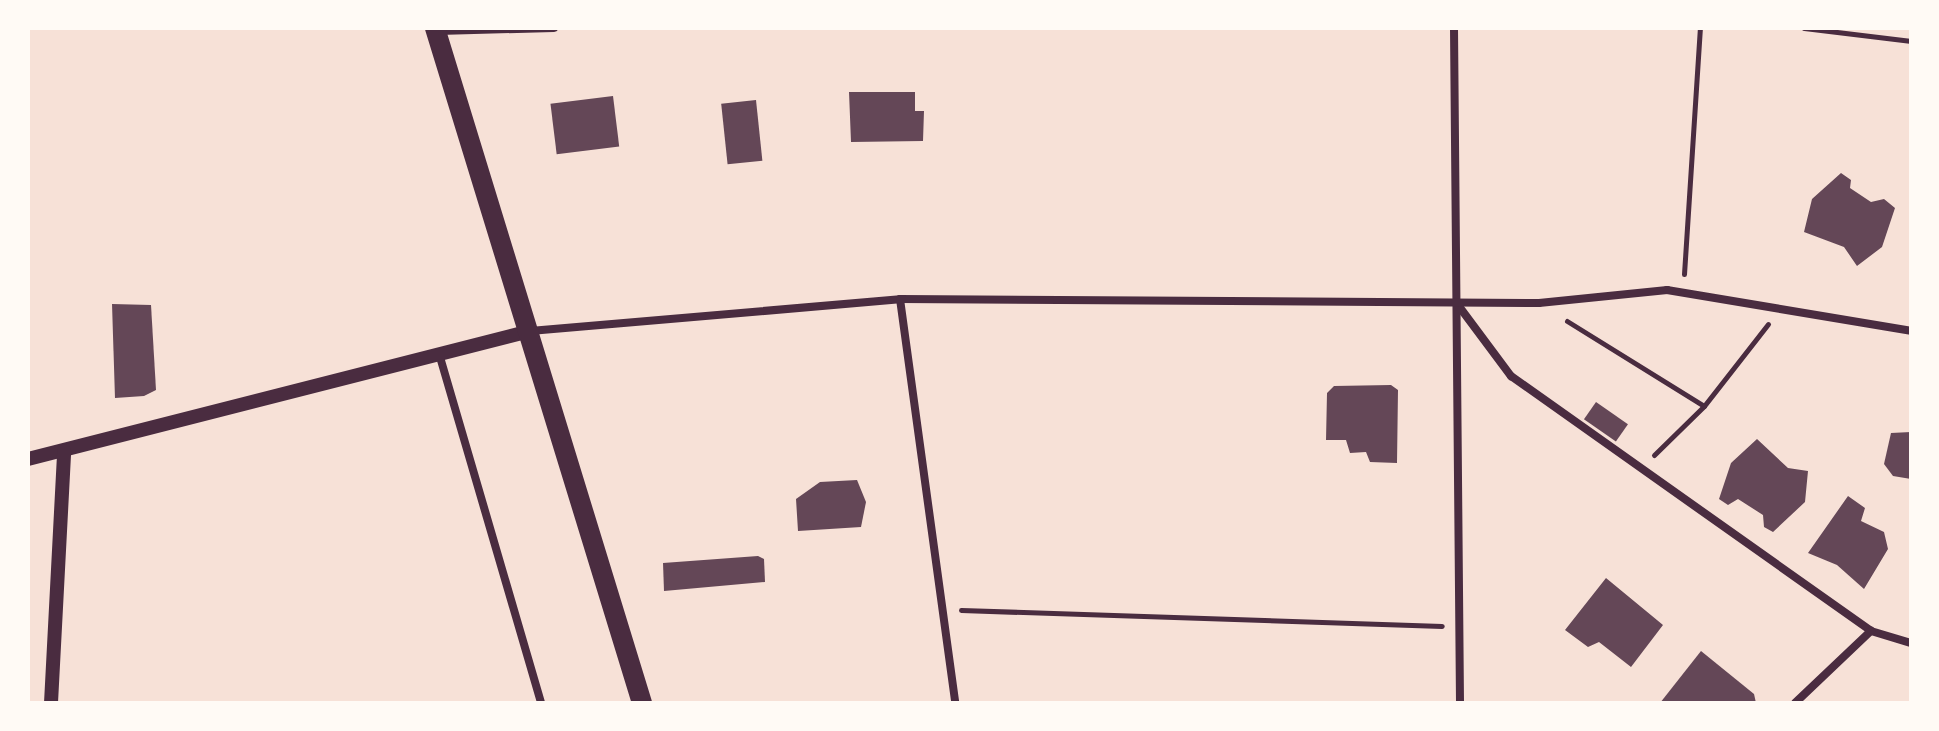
<!DOCTYPE html>
<html>
<head>
<meta charset="utf-8">
<style>
	body { margin:0 }
	#map { position:relative; width:1939px; height:731px; overflow:hidden; background:#f7e1d7; font-family:"Titillium Web",sans-serif }
	div>[style] { position:absolute }
	.building>* { inset:0; background:#644757; transform-origin:0 0 }
	.path>* { height:5px; margin:-2.5px; padding:0 2.5px; transform-origin:2.5px; border-radius:2.5px; background:#4a2c40 }
	.minor>* { height:8px; margin:-4px; padding:0 4px; transform-origin:4px; border-radius:4px; background:#4a2c40 }
	.tertiary>* { height:14px; margin:-7px; padding:0 7px; transform-origin:7px; border-radius:7px; background:#4a2c40 }
	.primary>* { height:20px; margin:-10px; padding:0 10px; transform-origin:10px; border-radius:10px; background:#4a2c40 }
	span { translate:-50% -50%; white-space:nowrap; text-align:center; line-height:1.15; -webkit-text-stroke:8px #fffaf5; paint-order:stroke }
	.frame { position:absolute; inset:0; border:30px solid #fffaf5; pointer-events:none }
</style>
</head>
<body>
<div id="map">
	<div class="building">
		<i style="clip-path:polygon(849px 92px,915px 92px,915px 111px,924px 111px,923px 141px,851px 142px)"></i>
		<i style="left:613px;top:96px;width:51px;height:63px;rotate:83deg"></i>
		<i style="left:756px;top:100px;width:61px;height:35px;rotate:84deg"></i>
		<i style="clip-path:polygon(1841px 173px,1851px 180px,1850px 188px,1871px 202px,1884px 199px,1895px 208px,1882px 247px,1857px 266px,1844px 247px,1804px 232px,1812px 199px)"></i>
		<i style="clip-path:polygon(112px 304px,151px 305px,156px 390px,144px 396px,115px 398px)"></i>
		<i style="clip-path:polygon(1391px 385px,1398px 390px,1397px 463px,1370px 462px,1366px 452px,1350px 453px,1346px 440px,1326px 440px,1327px 393px,1334px 386px)"></i>
		<i style="left:1596px;top:402px;width:39px;height:21px;rotate:35deg"></i>
		<i style="clip-path:polygon(1911px 432px,1911px 479px,1893px 476px,1884px 464px,1891px 433px)"></i>
		<i style="clip-path:polygon(1757px 439px,1788px 468px,1808px 471px,1805px 502px,1773px 532px,1764px 527px,1763px 515px,1738px 499px,1728px 505px,1719px 499px,1731px 463px)"></i>
		<i style="clip-path:polygon(857px 480px,866px 502px,861px 527px,798px 531px,796px 499px,820px 482px)"></i>
		<i style="clip-path:polygon(1848px 496px,1865px 508px,1861px 521px,1884px 532px,1888px 549px,1864px 589px,1837px 565px,1808px 553px)"></i>
		<i style="clip-path:polygon(758px 556px,764px 559px,765px 582px,664px 591px,663px 563px)"></i>
		<i style="clip-path:polygon(1606px 578px,1663px 625px,1631px 667px,1599px 642px,1588px 647px,1565px 630px)"></i>
		<i style="clip-path:polygon(1701px 651px,1754px 694px,1756px 703px,1660px 703px)"></i>
	</div>
	<div class="path">
		<i style="left:1804px;top:28px;width:108px;rotate:6.9deg"></i>
		<i style="left:1684px;top:274px;width:247px;rotate:-86.3deg"></i>
		<i style="left:1567px;top:321px;width:161px;rotate:31.8deg"></i>
		<i style="left:1654px;top:455px;width:70px;rotate:-44.4deg"></i>
		<i style="left:1704px;top:406px;width:104px;rotate:-52deg"></i>
		<i style="left:961px;top:610px;width:481px;rotate:1.9deg"></i>
	</div>
	<div class="minor">
		<i style="left:1454px;top:28px;width:675px;rotate:89.49deg"></i>
		<i style="left:438px;top:31px;width:116px;rotate:-1.5deg"></i>
		<i style="left:900px;top:299px;width:408px;rotate:82.2deg"></i>
		<i style="left:1458px;top:305px;width:89px;rotate:53.3deg"></i>
		<i style="left:1511px;top:376px;width:441px;rotate:35.3deg"></i>
		<i style="left:1871px;top:631px;width:42px;rotate:16.7deg"></i>
		<i style="left:530px;top:331px;width:371px;rotate:-4.9deg"></i>
		<i style="left:900px;top:299px;width:639px;rotate:0.36deg"></i>
		<i style="left:1539px;top:303px;width:129px;rotate:-5.8deg"></i>
		<i style="left:1667px;top:290px;width:247px;rotate:9.5deg"></i>
		<i style="left:440px;top:357px;width:360px;rotate:73.7deg"></i>
		<i style="left:1795px;top:703px;width:105px;rotate:-43.5deg"></i>
	</div>
	<div class="tertiary">
		<i style="left:28px;top:459px;width:518px;rotate:-14.3deg"></i>
		<i style="left:51px;top:703px;width:252px;rotate:-87deg"></i>
	</div>
	<div class="primary">
		<i style="left:435px;top:28px;width:706px;rotate:72.95deg"></i>
	</div>
	<div class="frame"></div>
</div>
</body>
</html>
